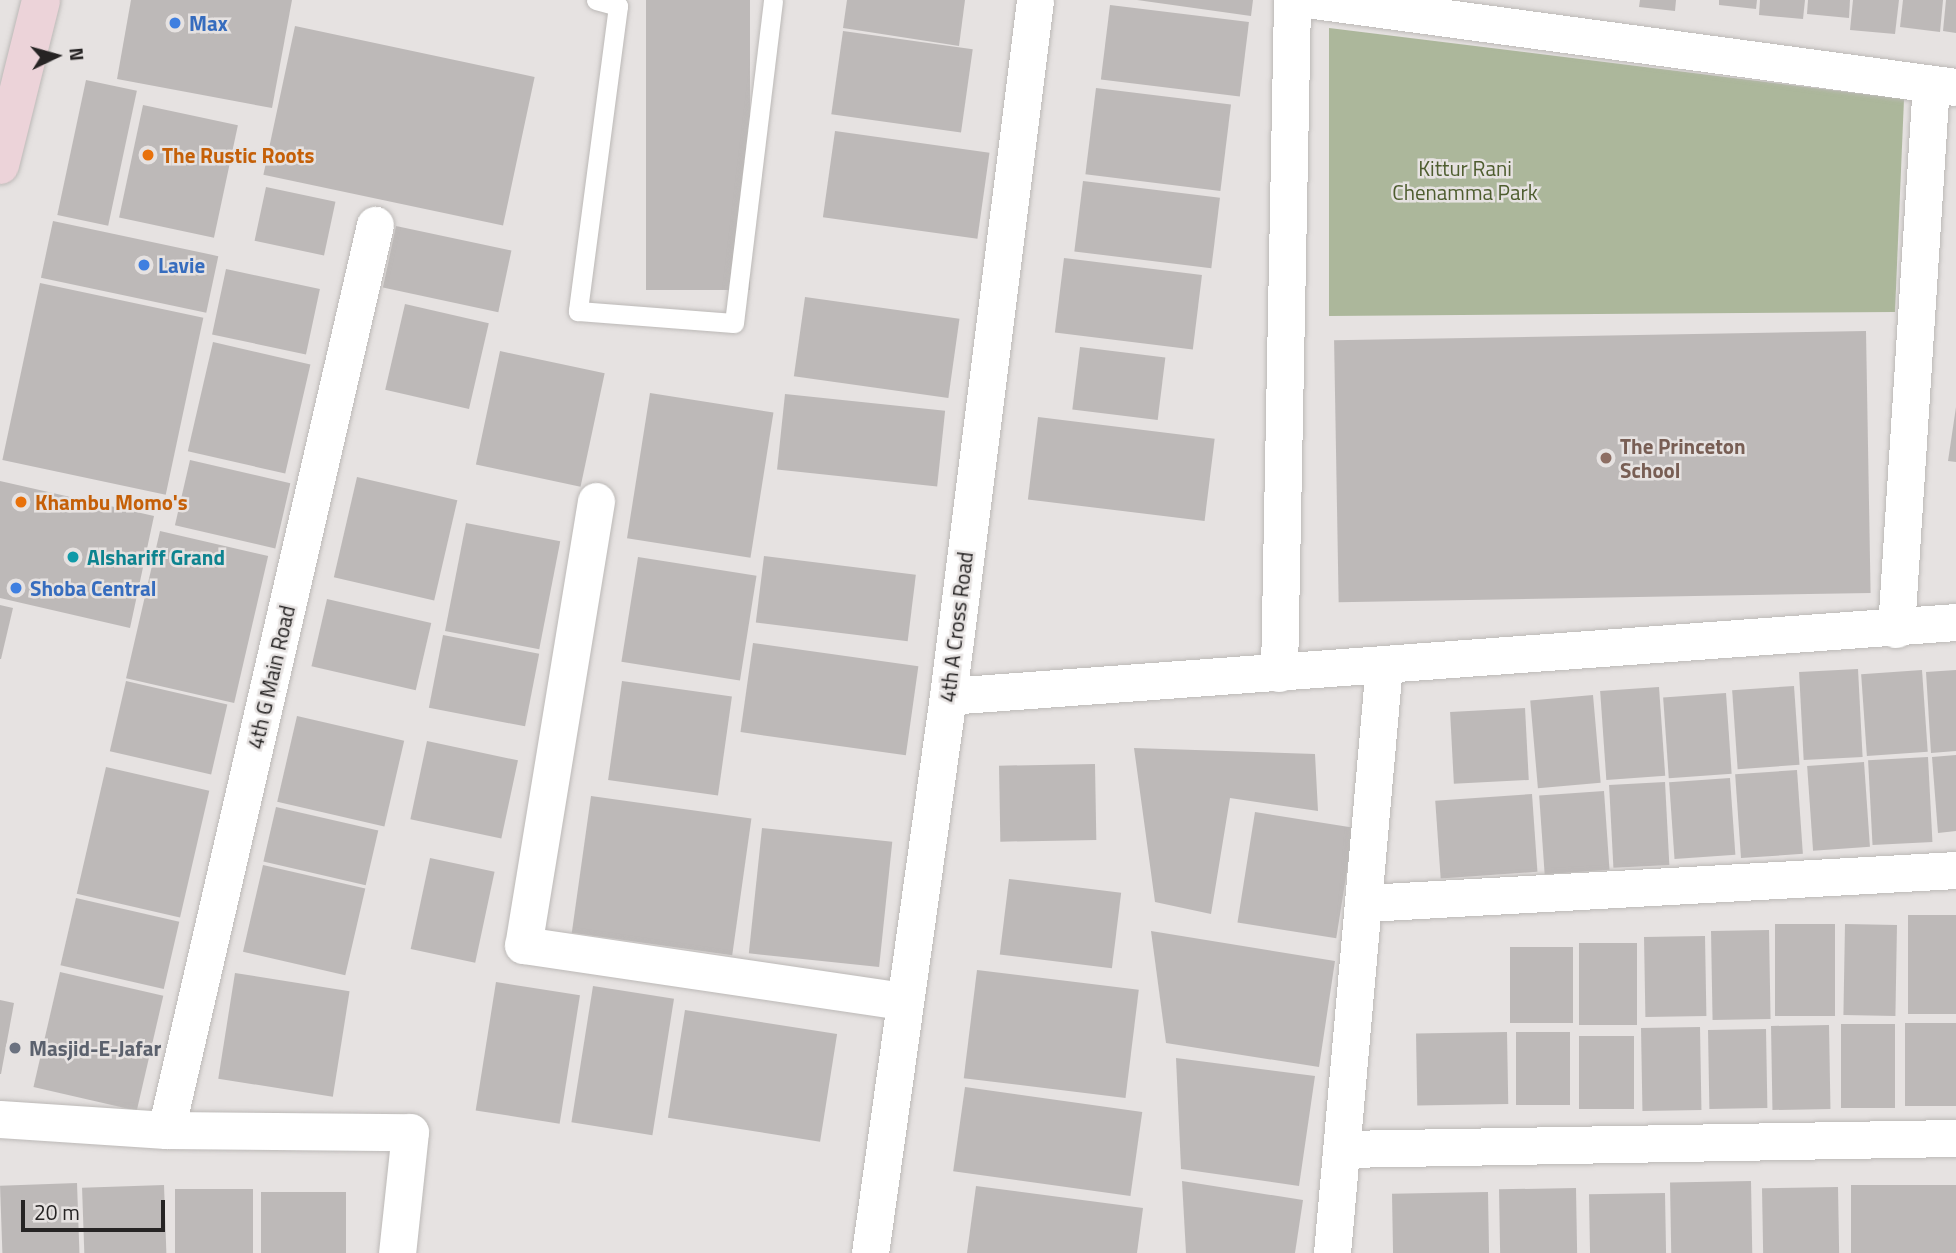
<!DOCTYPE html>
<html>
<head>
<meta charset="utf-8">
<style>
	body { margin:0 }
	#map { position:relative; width:1956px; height:1253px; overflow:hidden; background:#e6e2e1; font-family:"Titillium Web",sans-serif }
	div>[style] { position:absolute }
	.green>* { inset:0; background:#acb79b }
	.building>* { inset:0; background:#bdb9b8; transform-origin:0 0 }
	.roads { filter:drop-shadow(0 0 2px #bcb9b7) drop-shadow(0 0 2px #bcb9b7) }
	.lane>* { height:19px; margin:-9.5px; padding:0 9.5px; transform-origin:9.5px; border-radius:9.5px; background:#fff }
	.street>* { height:37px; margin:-18.5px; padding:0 18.5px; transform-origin:18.5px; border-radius:18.5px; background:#fff }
	.secondary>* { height:38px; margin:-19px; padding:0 19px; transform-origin:19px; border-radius:19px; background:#ecd3d9 }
	.dots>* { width:19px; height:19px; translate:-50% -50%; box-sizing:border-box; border:4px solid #e6e2e1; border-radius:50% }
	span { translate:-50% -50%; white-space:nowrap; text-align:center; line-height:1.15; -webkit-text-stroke:5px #e6e2e1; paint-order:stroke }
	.shop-label { font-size:21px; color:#366cbe; font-weight:700 }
	.left { translate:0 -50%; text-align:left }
	.food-label { font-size:21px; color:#c56008; font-weight:700 }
	.park-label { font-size:21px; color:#4e5d2f }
	.education-label { font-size:21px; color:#785e54; font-weight:700 }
	.culture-label { font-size:21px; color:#0d838f; font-weight:700 }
	.street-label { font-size:21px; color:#262424 }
	.worship-label { font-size:21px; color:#5b616d; font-weight:700 }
	.north { position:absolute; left:21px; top:21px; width:70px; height:70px; -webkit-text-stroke:5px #e6e2e1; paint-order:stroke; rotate:85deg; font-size:19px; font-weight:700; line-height:28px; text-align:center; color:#262424 }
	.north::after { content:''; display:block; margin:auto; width:24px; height:32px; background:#262424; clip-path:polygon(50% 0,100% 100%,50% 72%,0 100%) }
	.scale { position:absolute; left:21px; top:1200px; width:144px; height:32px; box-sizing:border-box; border:4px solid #262424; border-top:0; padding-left:9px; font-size:21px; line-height:24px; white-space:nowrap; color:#262424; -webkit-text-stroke:5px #e6e2e1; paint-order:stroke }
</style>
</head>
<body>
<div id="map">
	<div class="green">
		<i style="clip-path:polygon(1329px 28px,1904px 99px,1895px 312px,1329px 316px)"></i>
	</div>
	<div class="building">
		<i style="clip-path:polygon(131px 0,292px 0,272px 108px,117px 79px)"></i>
		<i style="left:646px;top:0;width:104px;height:290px"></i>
		<i style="clip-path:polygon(847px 0,965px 0,959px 46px,843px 28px)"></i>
		<i style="clip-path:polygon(1137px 0,1253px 0,1251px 16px)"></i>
		<i style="clip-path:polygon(1640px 0,1676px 0,1675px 11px,1639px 7px)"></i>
		<i style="clip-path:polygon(1719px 0,1757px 0,1756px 9px,1719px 5px)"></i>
		<i style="clip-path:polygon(1760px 0,1805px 0,1803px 19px,1759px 15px)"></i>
		<i style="clip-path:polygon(1808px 0,1850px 0,1849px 18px,1807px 14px)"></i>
		<i style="clip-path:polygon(1853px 0,1899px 0,1895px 34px,1850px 30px)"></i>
		<i style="clip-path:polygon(1903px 0,1943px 0,1940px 32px,1900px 27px)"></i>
		<i style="clip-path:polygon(1946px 0,1956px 0,1956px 33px,1943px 31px)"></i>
		<i style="left:1110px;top:5px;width:140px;height:75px;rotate:7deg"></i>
		<i style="left:295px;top:26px;width:245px;height:152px;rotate:12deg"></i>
		<i style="left:843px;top:31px;width:131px;height:84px;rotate:8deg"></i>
		<i style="left:86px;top:80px;width:52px;height:138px;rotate:12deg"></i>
		<i style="left:1096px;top:88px;width:136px;height:87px;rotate:7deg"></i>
		<i style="left:143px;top:105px;width:97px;height:115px;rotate:12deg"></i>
		<i style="left:835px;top:131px;width:156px;height:87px;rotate:8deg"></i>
		<i style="left:1083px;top:181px;width:138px;height:71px;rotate:7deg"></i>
		<i style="left:266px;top:187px;width:71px;height:55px;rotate:12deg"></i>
		<i style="left:53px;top:221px;width:169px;height:58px;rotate:12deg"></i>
		<i style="left:396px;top:226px;width:118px;height:63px;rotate:12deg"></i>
		<i style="left:1064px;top:258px;width:139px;height:75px;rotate:7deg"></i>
		<i style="left:226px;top:269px;width:96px;height:67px;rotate:12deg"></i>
		<i style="left:40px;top:283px;width:167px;height:181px;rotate:12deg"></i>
		<i style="left:805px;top:297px;width:156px;height:80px;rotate:8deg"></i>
		<i style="left:405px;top:304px;width:86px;height:88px;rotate:13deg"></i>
		<i style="left:1866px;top:331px;width:262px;height:532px;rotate:89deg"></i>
		<i style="left:213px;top:342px;width:100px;height:112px;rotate:13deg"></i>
		<i style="left:1080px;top:347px;width:86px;height:63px;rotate:7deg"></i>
		<i style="left:500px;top:351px;width:107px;height:116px;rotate:12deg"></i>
		<i style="left:650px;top:393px;width:125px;height:147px;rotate:9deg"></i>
		<i style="left:785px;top:394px;width:161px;height:76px;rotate:6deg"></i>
		<i style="clip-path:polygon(1956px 407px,1956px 462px,1948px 461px)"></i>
		<i style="left:1038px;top:417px;width:178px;height:83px;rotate:7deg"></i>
		<i style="left:190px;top:460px;width:103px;height:67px;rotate:13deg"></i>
		<i style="left:357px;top:477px;width:103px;height:103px;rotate:13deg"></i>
		<i style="clip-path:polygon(0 481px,154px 516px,130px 628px,0 598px)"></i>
		<i style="left:466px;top:523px;width:96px;height:110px;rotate:11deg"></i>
		<i style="left:160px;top:531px;width:111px;height:151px;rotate:13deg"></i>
		<i style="left:764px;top:556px;width:153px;height:67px;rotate:7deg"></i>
		<i style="left:638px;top:557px;width:120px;height:106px;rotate:9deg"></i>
		<i style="left:327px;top:599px;width:107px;height:69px;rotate:13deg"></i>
		<i style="clip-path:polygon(0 605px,13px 608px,1px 659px,0 659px)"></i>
		<i style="left:443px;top:635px;width:98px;height:74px;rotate:11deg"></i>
		<i style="left:753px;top:643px;width:167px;height:90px;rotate:8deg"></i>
		<i style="left:1858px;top:669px;width:88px;height:59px;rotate:87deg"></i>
		<i style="left:1922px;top:670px;width:82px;height:61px;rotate:86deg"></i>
		<i style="clip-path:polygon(1956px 670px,1956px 751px,1931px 753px,1926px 672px)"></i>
		<i style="left:126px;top:681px;width:104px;height:72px;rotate:13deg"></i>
		<i style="left:622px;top:681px;width:111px;height:100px;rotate:8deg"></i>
		<i style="left:1794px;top:686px;width:79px;height:62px;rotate:86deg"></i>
		<i style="left:1659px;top:687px;width:89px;height:59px;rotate:86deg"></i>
		<i style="left:1726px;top:693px;width:81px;height:63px;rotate:86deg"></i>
		<i style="left:1593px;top:695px;width:88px;height:63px;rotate:85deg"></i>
		<i style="left:1525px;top:708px;width:72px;height:75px;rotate:87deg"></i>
		<i style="left:297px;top:716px;width:110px;height:88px;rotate:13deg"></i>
		<i style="left:427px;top:741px;width:93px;height:80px;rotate:12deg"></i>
		<i style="clip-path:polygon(1134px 748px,1315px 754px,1318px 811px,1230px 798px,1211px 914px,1155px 902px)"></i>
		<i style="clip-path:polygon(1956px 755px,1956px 831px,1938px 833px,1932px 757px)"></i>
		<i style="left:1928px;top:757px;width:85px;height:60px;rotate:87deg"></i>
		<i style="left:1864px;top:762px;width:85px;height:57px;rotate:86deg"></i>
		<i style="left:1095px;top:764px;width:76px;height:96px;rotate:89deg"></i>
		<i style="left:106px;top:767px;width:106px;height:130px;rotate:13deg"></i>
		<i style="left:1797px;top:770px;width:84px;height:62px;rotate:86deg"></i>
		<i style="left:1730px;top:778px;width:77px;height:61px;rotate:86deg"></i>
		<i style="left:1665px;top:782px;width:83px;height:56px;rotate:87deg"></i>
		<i style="left:1604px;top:791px;width:79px;height:65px;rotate:86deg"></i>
		<i style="left:1532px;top:794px;width:78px;height:97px;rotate:86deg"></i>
		<i style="left:591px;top:796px;width:162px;height:138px;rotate:8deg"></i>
		<i style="left:276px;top:807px;width:105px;height:56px;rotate:13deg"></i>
		<i style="left:1255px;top:812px;width:100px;height:112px;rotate:9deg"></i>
		<i style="left:762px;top:828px;width:131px;height:126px;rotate:6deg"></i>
		<i style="left:430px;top:858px;width:66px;height:93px;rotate:12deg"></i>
		<i style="left:263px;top:865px;width:105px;height:89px;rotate:13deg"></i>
		<i style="left:1009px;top:879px;width:113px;height:76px;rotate:7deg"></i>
		<i style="left:76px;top:898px;width:106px;height:69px;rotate:13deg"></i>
		<i style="left:1956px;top:915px;width:99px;height:48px;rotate:90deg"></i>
		<i style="left:1775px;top:924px;width:60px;height:92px"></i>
		<i style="left:1845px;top:924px;width:52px;height:91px;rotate:1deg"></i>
		<i style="left:1769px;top:930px;width:89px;height:58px;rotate:89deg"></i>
		<i style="clip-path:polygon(1151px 931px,1335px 961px,1319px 1067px,1166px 1043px)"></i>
		<i style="left:1705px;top:936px;width:80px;height:61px;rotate:89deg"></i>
		<i style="left:1637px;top:943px;width:82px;height:58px;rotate:90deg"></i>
		<i style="left:1510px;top:947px;width:63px;height:76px"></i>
		<i style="left:977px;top:970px;width:163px;height:109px;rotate:7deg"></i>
		<i style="left:60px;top:972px;width:106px;height:118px;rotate:13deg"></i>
		<i style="left:235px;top:973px;width:116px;height:107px;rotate:9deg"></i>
		<i style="left:496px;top:982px;width:85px;height:130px;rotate:9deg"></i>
		<i style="left:593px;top:986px;width:82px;height:138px;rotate:9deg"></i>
		<i style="clip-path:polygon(0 1000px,14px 1003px,1px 1074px,0 1074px)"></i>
		<i style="left:685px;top:1010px;width:154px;height:109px;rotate:9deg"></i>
		<i style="left:1956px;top:1023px;width:83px;height:51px;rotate:90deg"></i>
		<i style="left:1841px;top:1024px;width:54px;height:84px"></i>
		<i style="left:1829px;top:1025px;width:84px;height:58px;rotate:89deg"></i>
		<i style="left:1700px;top:1027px;width:83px;height:59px;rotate:89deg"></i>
		<i style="left:1766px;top:1029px;width:79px;height:58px;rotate:89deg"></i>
		<i style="left:1507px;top:1032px;width:72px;height:91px;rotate:89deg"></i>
		<i style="left:1516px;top:1032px;width:54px;height:73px"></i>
		<i style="left:1579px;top:1036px;width:55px;height:73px"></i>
		<i style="clip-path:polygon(1176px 1058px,1315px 1076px,1299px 1186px,1181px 1169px)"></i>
		<i style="left:965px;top:1087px;width:179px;height:85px;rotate:8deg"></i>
		<i style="clip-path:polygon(1182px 1181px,1303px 1200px,1295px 1253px,1186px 1253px)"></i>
		<i style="left:1751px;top:1181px;width:72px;height:81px;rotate:89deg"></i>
		<i style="left:77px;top:1183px;width:70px;height:77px;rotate:88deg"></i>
		<i style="left:164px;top:1185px;width:68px;height:82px;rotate:88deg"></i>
		<i style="left:1956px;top:1185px;width:68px;height:105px;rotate:90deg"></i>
		<i style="clip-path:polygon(976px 1186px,1143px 1208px,1137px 1253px,967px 1253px)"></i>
		<i style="left:1838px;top:1187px;width:66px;height:76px;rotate:89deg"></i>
		<i style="left:1576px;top:1188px;width:65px;height:77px;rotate:89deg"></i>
		<i style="left:253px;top:1189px;width:64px;height:78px;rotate:90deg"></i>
		<i style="left:346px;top:1192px;width:61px;height:85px;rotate:90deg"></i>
		<i style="left:1488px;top:1192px;width:61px;height:96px;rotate:89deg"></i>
		<i style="left:1665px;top:1193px;width:60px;height:76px;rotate:89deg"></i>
	</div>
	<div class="roads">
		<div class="lane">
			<i style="left:596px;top:0;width:23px;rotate:15deg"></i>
			<i style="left:618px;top:6px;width:308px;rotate:97.5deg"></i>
			<i style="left:578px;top:311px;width:156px;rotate:4.4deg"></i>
			<i style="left:734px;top:323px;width:325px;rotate:-83.1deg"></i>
		</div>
		<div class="street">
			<i style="left:1314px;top:0;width:648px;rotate:7.72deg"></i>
			<i style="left:596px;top:501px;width:450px;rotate:99.3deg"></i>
			<i style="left:523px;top:945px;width:383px;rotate:8.4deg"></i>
			<i style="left:1896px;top:629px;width:546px;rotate:-86.33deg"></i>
			<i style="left:1279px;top:673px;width:673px;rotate:-88.89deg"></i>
			<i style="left:948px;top:696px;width:1011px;rotate:-4.2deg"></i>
			<i style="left:1366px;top:903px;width:591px;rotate:-3.2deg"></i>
			<i style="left:0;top:1119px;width:166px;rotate:3.8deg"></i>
			<i style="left:166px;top:1130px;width:244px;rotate:0.5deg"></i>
			<i style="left:410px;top:1132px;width:122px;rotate:96.1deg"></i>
			<i style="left:166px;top:1130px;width:929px;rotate:-77deg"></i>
			<i style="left:1342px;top:1149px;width:614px;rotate:-1.03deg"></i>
			<i style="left:870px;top:1253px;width:562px;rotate:-82.03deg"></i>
			<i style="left:948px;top:696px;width:701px;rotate:-82.87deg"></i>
			<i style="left:1332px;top:1253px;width:590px;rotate:-84.95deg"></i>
		</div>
		<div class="secondary">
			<i style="left:0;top:165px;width:170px;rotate:-76deg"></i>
		</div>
	</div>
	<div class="dots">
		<i style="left:175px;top:23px;background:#3f7fe0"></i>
		<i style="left:148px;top:155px;background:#e8710a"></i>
		<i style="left:144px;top:265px;background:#3f7fe0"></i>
		<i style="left:1606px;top:458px;background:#8d6e63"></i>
		<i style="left:21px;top:502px;background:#e8710a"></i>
		<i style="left:73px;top:557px;background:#0f9aa8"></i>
		<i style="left:16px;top:588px;background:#3f7fe0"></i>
		<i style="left:15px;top:1048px;background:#6b7280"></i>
	</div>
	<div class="shop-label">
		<span class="left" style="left:189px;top:23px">Max</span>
		<span class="left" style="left:158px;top:265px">Lavie</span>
		<span class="left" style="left:30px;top:588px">Shoba Central</span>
	</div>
	<div class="food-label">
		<span class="left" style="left:162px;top:155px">The Rustic Roots</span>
		<span class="left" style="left:35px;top:502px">Khambu Momo's</span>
	</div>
	<div class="park-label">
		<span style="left:1465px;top:180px">Kittur Rani<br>Chenamma Park</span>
	</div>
	<div class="education-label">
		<span class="left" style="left:1620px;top:458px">The Princeton<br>School</span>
	</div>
	<div class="culture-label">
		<span class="left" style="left:87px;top:557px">Alshariff Grand</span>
	</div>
	<div class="street-label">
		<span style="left:956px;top:627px;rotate:-83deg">4th A Cross Road</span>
		<span style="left:271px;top:677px;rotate:-77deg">4th G Main Road</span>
	</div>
	<div class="worship-label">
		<span class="left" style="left:29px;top:1048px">Masjid-E-Jafar</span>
	</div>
	<div class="north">N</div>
	<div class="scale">20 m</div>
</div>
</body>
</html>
